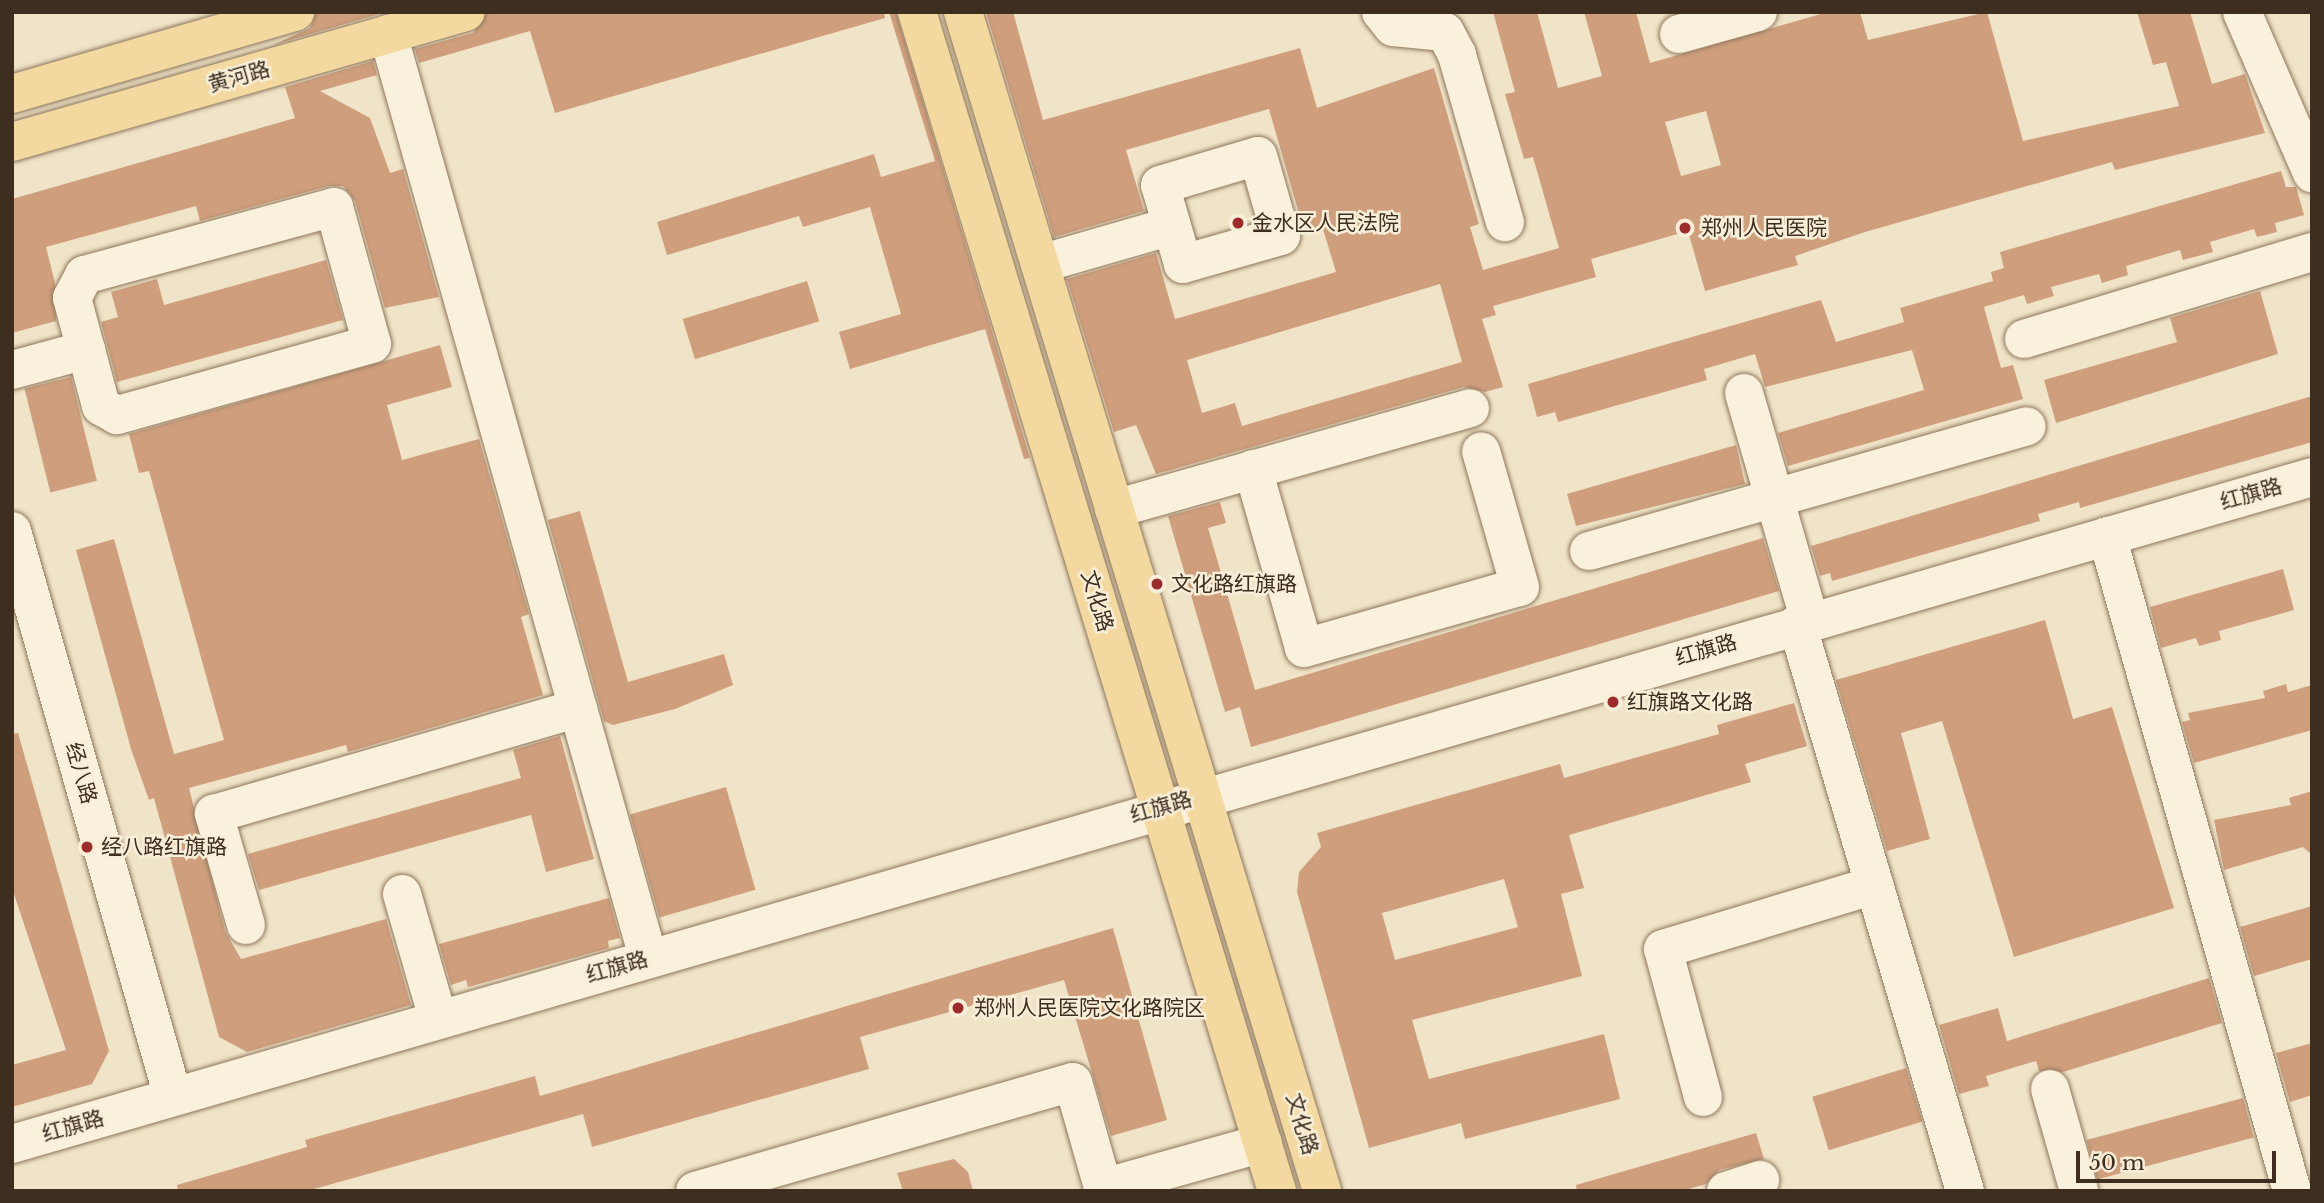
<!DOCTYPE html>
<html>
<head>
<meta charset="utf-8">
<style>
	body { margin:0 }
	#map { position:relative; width:2324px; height:1203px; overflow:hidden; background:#f0e4c8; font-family:"Libre Baskerville","Noto Sans SC",serif }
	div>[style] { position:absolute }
	.building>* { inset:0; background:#cf9f7d; transform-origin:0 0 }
	.roads { filter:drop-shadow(0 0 2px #8d765c) drop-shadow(0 0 2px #8d765c) }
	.minor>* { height:38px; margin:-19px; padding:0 19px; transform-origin:19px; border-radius:19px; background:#faf1dc }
	.major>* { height:38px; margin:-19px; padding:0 19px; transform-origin:19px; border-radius:19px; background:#f3d9a0 }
	.dots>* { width:19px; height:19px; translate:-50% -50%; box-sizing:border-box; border:4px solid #f7eed8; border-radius:50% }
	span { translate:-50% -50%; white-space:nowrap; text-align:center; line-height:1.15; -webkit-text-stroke:5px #f7eed8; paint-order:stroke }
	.street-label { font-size:21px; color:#3d2e20 }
	.poi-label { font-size:21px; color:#3d2e20 }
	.left { translate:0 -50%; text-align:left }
	.frame { position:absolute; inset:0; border:14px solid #3d2e20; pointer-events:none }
	.scale { position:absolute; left:2076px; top:1151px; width:200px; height:32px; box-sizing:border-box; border:4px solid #3d2e20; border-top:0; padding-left:9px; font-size:21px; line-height:24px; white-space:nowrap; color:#3d2e20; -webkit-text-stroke:5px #f7eed8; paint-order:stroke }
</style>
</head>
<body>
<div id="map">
	<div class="building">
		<i style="clip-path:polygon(316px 12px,386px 12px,273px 45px,310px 28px)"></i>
		<i style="clip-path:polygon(487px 12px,884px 12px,885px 18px,555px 113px,530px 31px,419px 63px,415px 49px,473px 33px)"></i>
		<i style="clip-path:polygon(889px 12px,896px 12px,1030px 458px,1024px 459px,985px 329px,850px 369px,839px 332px,901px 314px,870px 207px,803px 227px,799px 216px,667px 255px,657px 222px,874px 154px,881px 177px,935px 161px)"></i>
		<i style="clip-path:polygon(evenodd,986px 12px,1013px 12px,1043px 120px,1300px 48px,1317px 108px,1434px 68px,1479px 224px,1470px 227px,1483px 270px,1559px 248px,1533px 157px,1524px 159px,1505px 94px,1515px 92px,1493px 12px,1537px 12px,1558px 88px,1602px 76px,1584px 12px,1636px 12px,1650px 63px,1828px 12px,1860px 12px,1868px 40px,1987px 12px,2023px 141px,2179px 106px,2166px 62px,2153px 65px,2137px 12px,2190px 12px,2212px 84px,2245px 74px,2265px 133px,2115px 170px,2112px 162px,1865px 232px,1795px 256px,1798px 265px,1705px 291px,1688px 231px,1591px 259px,1596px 277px,1493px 306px,1496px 315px,1482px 319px,1503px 387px,1485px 392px,1464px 387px,1156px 474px,1136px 425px,1114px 432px,1067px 279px,1156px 253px,1175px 319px,1336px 272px,1322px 226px,1304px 231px,1269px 109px,1126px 150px,1144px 211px,1054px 237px,986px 12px,1706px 111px,1721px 165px,1681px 176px,1665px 122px,1706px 111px,986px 12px,1440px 284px,1462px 362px,1242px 426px,1235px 403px,1202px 413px,1187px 360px,1440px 284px)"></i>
		<i style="clip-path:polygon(373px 61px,377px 75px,320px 91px,370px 118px,390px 173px,403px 169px,439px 297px,385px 308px,355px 201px,343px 186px,329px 186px,200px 221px,196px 206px,46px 247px,55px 283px,56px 321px,12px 333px,12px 199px,295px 118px,285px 87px)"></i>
		<i style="clip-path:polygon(2281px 171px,2286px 187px,2296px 187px,2304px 215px,2275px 223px,2277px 232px,2257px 237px,2254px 229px,2210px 242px,2213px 252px,2183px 260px,2180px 250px,2126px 266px,2128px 275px,2102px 283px,2099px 274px,2051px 287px,2054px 296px,2027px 304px,2024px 295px,1984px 307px,2001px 368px,2013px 365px,2023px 399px,1788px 466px,1778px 433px,1924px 390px,1912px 350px,1765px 387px,1755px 354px,1704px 369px,1707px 380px,1558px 422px,1555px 412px,1537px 417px,1528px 384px,1821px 300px,1836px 342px,1904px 322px,1900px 308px,1993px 281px,1991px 272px,2004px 268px,2000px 252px)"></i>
		<i style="clip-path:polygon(326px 260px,343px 320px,117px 382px,101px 322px,118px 317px,111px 292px,157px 279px,164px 305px)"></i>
		<i style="left:807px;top:281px;width:42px;height:130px;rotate:73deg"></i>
		<i style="clip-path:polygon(2260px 291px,2278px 354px,2056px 423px,2044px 380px,2177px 342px,2170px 318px)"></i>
		<i style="clip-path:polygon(440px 345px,452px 387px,387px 405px,402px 460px,479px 439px,529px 614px,521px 617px,543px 695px,348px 752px,346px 745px,189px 788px,225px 931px,241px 959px,386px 919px,411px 1005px,247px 1052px,219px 1037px,154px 798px,149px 800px,131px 749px,76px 550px,114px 539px,174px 754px,224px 740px,149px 471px,139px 473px,129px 434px)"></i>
		<i style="left:71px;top:377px;width:107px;height:48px;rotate:76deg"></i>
		<i style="clip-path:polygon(2312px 396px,2312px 442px,2080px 508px,2079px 502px,2038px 514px,2040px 521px,1832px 581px,1830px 573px,1820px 576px,1811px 546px)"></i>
		<i style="clip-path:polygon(1736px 445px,1745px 484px,1576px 526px,1567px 494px)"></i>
		<i style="clip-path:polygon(1220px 502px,1226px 523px,1208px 528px,1255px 690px,1763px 538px,1779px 591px,1251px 747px,1240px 707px,1225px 712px,1168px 516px)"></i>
		<i style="clip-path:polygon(580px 511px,628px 682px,724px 654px,733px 685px,675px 709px,613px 725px,604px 721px,548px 520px)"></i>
		<i style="clip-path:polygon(2283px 569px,2294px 610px,2219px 631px,2221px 640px,2199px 646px,2196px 638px,2161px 648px,2150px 607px)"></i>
		<i style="clip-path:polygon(2045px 620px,2073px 719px,2112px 707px,2174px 908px,2014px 957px,1942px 721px,1901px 733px,1930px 839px,1887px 851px,1836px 680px)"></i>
		<i style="clip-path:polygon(2286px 684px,2288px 692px,2312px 685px,2312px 730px,2194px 763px,2182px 722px,2190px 720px,2188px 713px,2265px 698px,2263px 691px)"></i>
		<i style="clip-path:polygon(evenodd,1794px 703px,1807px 746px,1745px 764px,1751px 782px,1569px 835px,1584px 888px,1561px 894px,1582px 976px,1412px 1020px,1429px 1079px,1604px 1034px,1620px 1099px,1465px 1139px,1461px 1123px,1369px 1148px,1297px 892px,1299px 872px,1321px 847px,1317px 833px,1560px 764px,1564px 778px,1719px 734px,1717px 725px,1794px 703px,1504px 879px,1518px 927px,1395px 960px,1382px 913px,1504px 879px)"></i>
		<i style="clip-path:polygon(18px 733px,109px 1051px,92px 1084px,12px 1107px,12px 1065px,66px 1050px,12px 888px,12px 734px)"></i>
		<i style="clip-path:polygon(560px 736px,594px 859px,546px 872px,531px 815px,259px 890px,248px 854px,521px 778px,513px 750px)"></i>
		<i style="left:726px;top:787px;width:107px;height:100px;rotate:74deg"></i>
		<i style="clip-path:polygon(2312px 791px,2312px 855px,2303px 847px,2224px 870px,2214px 820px,2291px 805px,2289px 798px)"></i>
		<i style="clip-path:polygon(609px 898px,620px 938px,608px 941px,609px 948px,468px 987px,466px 980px,451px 985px,439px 944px)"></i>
		<i style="clip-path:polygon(2312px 906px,2312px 959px,2254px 976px,2240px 927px)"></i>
		<i style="clip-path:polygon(1113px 928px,1167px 1120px,1111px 1136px,1064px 980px,860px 1037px,869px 1069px,592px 1147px,583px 1114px,307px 1191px,178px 1191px,177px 1185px,307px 1147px,305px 1140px,535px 1076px,540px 1096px)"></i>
		<i style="clip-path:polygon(2209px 978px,2222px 1023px,2063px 1072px,2039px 1071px,2036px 1061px,1986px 1076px,1989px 1086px,1959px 1094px,1939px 1025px,1998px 1008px,2007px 1041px)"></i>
		<i style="clip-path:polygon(2312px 1043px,2312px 1095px,2290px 1102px,2276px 1053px)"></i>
		<i style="left:1906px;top:1068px;width:56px;height:98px;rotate:73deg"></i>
		<i style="left:2243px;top:1098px;width:41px;height:162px;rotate:75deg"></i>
		<i style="clip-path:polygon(1756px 1133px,1764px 1159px,1719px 1170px,1706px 1184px,1682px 1191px,1577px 1191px,1576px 1185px)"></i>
		<i style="clip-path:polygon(954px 1159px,968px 1172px,973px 1191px,903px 1191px,897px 1173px)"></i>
	</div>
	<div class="roads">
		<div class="minor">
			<i style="left:1381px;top:12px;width:19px;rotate:51deg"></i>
			<i style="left:1393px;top:27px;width:52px;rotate:5.5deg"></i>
			<i style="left:1445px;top:32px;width:26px;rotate:62deg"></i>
			<i style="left:1457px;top:55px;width:174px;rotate:74deg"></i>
			<i style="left:2242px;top:12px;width:176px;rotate:66.5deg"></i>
			<i style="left:388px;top:34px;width:959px;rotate:74.27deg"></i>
			<i style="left:1679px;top:34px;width:82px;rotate:-15.6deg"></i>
			<i style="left:1258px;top:156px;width:83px;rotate:74deg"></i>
			<i style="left:1281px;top:236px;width:102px;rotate:164.1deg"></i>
			<i style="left:1183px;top:264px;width:82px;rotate:-106.2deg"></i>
			<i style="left:1160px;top:185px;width:102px;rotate:-16.5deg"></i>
			<i style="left:334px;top:207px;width:142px;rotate:74.5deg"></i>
			<i style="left:372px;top:344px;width:265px;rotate:164.4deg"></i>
			<i style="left:117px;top:415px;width:18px;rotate:-151deg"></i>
			<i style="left:101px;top:406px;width:112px;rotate:-105deg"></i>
			<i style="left:72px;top:298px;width:26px;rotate:-62deg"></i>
			<i style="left:84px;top:275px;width:259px;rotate:-15.2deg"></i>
			<i style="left:1040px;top:264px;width:137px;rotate:-16.1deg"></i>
			<i style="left:2024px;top:339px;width:301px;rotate:-16.8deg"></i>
			<i style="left:12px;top:370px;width:77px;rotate:-15.1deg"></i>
			<i style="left:1744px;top:393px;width:237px;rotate:73.9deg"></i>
			<i style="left:1253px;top:469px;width:186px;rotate:74.1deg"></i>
			<i style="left:1304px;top:648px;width:224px;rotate:-15.8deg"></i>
			<i style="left:1520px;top:587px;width:141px;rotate:-106deg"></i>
			<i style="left:1114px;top:509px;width:370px;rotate:-15.8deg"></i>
			<i style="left:12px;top:531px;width:588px;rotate:74.12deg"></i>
			<i style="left:2107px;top:536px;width:681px;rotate:74.23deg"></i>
			<i style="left:1589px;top:551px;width:455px;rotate:-15.9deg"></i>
			<i style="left:1797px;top:624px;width:591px;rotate:73.5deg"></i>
			<i style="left:402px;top:894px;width:130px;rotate:73.9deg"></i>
			<i style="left:246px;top:925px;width:116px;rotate:-106.1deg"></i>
			<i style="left:214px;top:814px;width:379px;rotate:-16.2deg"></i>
			<i style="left:2050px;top:1089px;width:106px;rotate:74.1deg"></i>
			<i style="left:1703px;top:1097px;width:153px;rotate:-105.1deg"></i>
			<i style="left:1663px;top:949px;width:221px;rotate:-16.8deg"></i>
			<i style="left:12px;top:1144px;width:2395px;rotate:-16.17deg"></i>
			<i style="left:1103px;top:1188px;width:166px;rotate:-15.7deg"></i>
			<i style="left:695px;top:1191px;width:393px;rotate:-16.1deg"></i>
			<i style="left:1073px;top:1082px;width:113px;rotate:74.1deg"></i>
			<i style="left:1726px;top:1191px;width:36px;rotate:-18deg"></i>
		</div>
		<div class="major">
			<i style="left:917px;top:12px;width:1233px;rotate:73.02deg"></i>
			<i style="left:963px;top:12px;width:1232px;rotate:73.06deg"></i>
			<i style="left:12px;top:94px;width:295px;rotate:-16.2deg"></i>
			<i style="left:12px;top:142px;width:472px;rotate:-16deg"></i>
		</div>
	</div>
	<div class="dots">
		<i style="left:1238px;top:223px;background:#9e2a2b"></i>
		<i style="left:1685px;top:228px;background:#9e2a2b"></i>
		<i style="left:1157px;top:584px;background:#9e2a2b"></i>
		<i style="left:1613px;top:702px;background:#9e2a2b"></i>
		<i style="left:87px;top:847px;background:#9e2a2b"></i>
		<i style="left:958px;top:1008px;background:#9e2a2b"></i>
	</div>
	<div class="street-label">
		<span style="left:239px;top:77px;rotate:-16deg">黄河路</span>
		<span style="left:2251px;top:494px;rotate:-16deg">红旗路</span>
		<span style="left:1097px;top:601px;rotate:73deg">文化路</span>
		<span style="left:1706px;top:650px;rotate:-16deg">红旗路</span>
		<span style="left:81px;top:773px;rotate:74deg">经八路</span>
		<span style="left:1161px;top:807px;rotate:-16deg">红旗路</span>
		<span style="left:617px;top:967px;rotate:-16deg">红旗路</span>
		<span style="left:1302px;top:1124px;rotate:73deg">文化路</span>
		<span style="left:73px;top:1126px;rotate:-16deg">红旗路</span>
	</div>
	<div class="poi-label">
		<span class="left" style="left:1252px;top:223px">金水区人民法院</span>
		<span class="left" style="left:1701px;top:228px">郑州人民医院</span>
		<span class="left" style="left:1171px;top:584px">文化路红旗路</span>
		<span class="left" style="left:1627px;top:702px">红旗路文化路</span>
		<span class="left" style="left:101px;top:847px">经八路红旗路</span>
		<span class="left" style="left:974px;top:1008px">郑州人民医院文化路院区</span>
	</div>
	<div class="frame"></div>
	<div class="scale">50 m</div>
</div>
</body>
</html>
